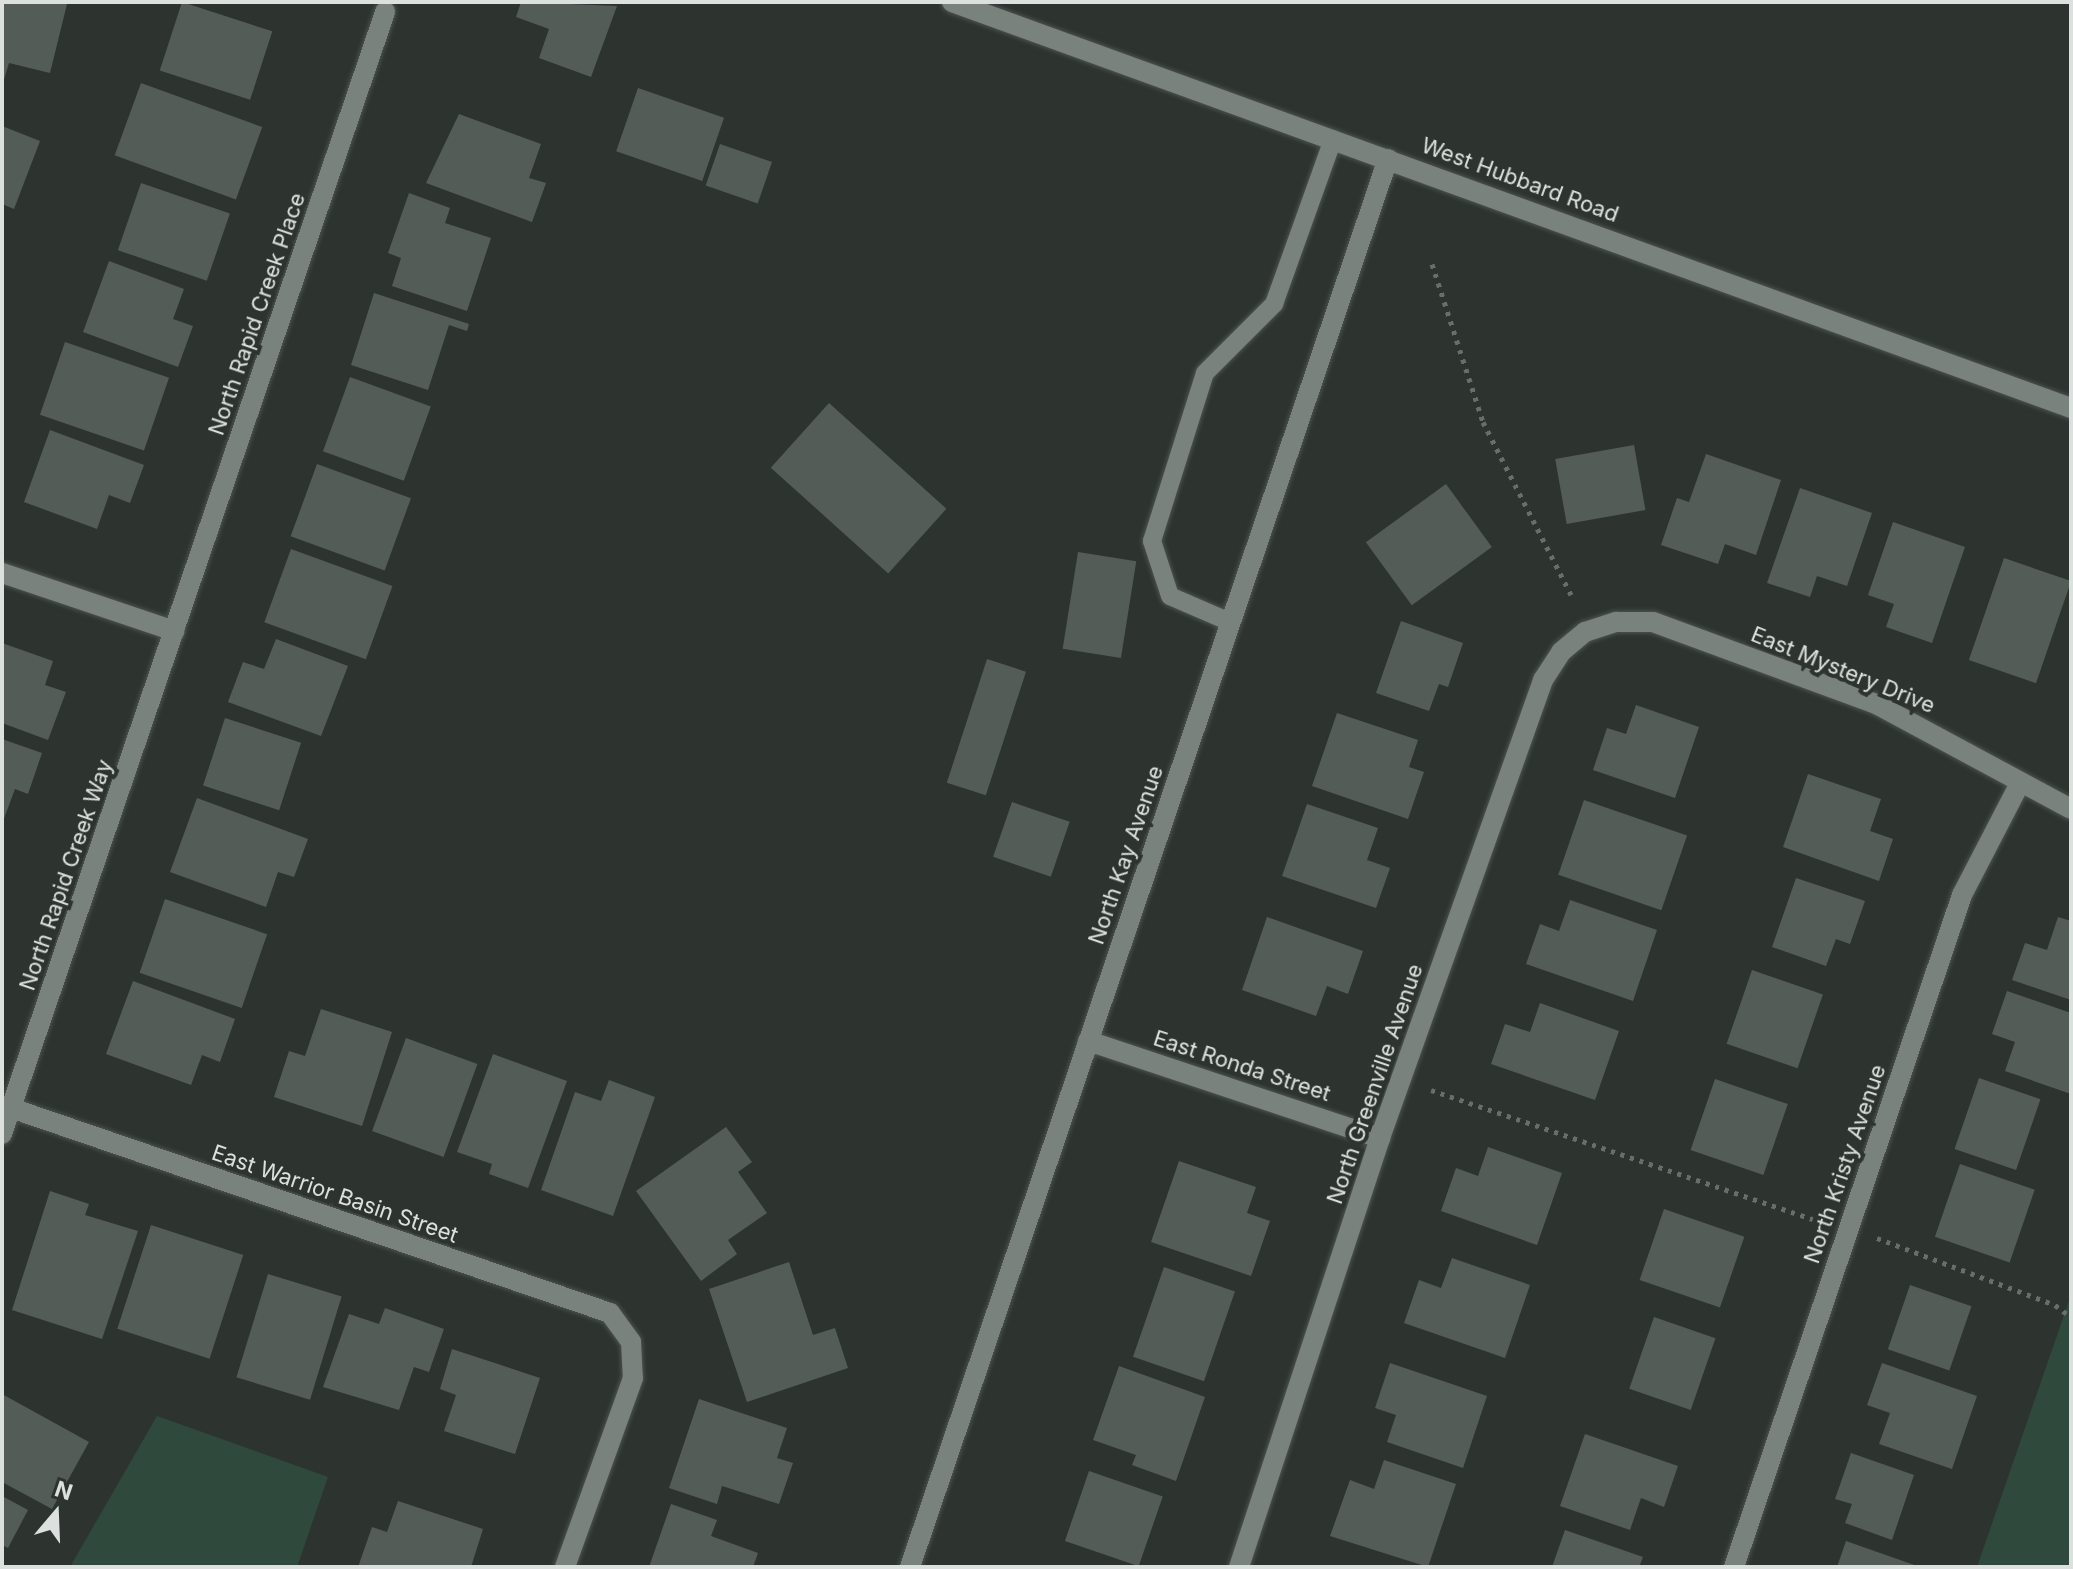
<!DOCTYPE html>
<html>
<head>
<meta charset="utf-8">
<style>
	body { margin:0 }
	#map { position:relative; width:2073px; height:1569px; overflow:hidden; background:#2d3430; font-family:Inter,sans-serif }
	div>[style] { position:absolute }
	.green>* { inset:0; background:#2f493d }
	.building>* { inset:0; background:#545c58; transform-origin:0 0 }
	.path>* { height:5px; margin-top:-2.5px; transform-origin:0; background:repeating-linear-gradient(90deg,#686e6b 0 4px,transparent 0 10px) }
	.roads { filter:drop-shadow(0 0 2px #4d524f) drop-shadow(0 0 2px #4d524f) }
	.service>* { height:18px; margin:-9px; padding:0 9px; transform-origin:9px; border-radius:9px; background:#7a827d }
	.minor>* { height:20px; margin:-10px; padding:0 10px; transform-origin:10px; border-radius:10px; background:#7a827d }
	.tertiary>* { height:20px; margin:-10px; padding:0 10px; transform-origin:10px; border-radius:10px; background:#7a827d }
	span { translate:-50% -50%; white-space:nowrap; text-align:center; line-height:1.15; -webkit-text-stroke:8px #2d3430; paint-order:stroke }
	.street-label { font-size:22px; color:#dce0de }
	.frame { position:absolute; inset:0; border:4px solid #dce0de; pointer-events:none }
	.north { position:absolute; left:16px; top:1473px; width:80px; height:80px; -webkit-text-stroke:6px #2d3430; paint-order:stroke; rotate:19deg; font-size:22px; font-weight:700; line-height:32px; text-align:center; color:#dce0de }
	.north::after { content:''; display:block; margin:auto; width:28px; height:36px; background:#dce0de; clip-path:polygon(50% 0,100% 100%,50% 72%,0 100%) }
</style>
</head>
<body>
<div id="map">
	<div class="green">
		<i style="clip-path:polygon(2071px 1295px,2071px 1567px,1977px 1567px)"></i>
		<i style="clip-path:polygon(157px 1416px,328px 1477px,297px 1567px,70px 1567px)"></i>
	</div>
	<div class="building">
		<i style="clip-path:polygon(2px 2px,67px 4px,50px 73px,9px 63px,2px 86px)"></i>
		<i style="left:182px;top:2px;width:95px;height:72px;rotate:18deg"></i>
		<i style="clip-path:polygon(521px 2px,617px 6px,591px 77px,539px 58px,549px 29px,516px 17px)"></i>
		<i style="left:141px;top:83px;width:129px;height:77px;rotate:20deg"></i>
		<i style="left:638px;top:88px;width:91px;height:67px;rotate:19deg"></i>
		<i style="clip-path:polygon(459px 114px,541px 144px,529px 178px,546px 183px,532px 222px,426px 183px)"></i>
		<i style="clip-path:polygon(2px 126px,40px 141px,14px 209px,2px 204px)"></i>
		<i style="left:720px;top:144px;width:55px;height:44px;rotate:19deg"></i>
		<i style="left:141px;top:183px;width:94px;height:71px;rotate:19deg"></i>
		<i style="clip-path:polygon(409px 193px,450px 208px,445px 223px,491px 238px,467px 311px,392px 286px,401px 258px,388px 253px)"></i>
		<i style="clip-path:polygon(109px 261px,184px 289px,173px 319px,193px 326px,178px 367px,83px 332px)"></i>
		<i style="clip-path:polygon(374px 293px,469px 324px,467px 331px,449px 325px,428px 390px,351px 365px)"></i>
		<i style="left:65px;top:342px;width:110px;height:77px;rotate:19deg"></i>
		<i style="left:350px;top:377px;width:86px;height:79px;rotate:20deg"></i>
		<i style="left:829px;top:403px;width:158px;height:87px;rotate:42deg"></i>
		<i style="clip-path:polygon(50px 430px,144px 465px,130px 503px,109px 495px,97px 529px,24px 502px)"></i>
		<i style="left:1634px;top:445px;width:66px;height:80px;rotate:80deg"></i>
		<i style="clip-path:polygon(1706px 454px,1781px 480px,1756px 555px,1725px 544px,1718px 564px,1661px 545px,1677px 498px,1689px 502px)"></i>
		<i style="left:317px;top:464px;width:100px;height:77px;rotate:20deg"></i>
		<i style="left:1446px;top:484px;width:78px;height:99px;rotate:54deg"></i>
		<i style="clip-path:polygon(1800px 488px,1872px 513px,1847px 586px,1817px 576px,1810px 597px,1767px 583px)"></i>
		<i style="clip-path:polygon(1893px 522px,1965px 547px,1932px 643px,1886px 627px,1894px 604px,1868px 595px)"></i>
		<i style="left:291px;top:549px;width:108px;height:78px;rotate:20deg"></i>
		<i style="left:1078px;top:552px;width:59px;height:98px;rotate:9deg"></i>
		<i style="left:2004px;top:558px;width:71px;height:108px;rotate:19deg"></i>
		<i style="clip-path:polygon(1401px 621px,1463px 643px,1448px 687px,1439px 684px,1429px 711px,1376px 693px)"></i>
		<i style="clip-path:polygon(276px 639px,348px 666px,321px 736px,228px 702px,243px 662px,264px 669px)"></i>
		<i style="clip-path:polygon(2px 643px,53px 661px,45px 685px,66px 692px,48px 740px,2px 723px)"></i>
		<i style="left:987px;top:659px;width:41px;height:130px;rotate:18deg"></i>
		<i style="clip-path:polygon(1636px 705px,1699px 727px,1675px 798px,1593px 770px,1607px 728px,1626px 734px)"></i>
		<i style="clip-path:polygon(1337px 713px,1418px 740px,1409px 767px,1424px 772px,1408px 819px,1312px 786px)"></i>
		<i style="left:225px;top:718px;width:80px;height:71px;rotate:18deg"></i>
		<i style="clip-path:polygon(2px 739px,42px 753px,28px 794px,15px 789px,2px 824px)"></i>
		<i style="clip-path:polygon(1808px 774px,1881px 799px,1870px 831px,1893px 839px,1879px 881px,1783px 847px)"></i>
		<i style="clip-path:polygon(197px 798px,308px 839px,294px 877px,278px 872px,266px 907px,170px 872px)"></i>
		<i style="left:1584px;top:800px;width:109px;height:79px;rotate:19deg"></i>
		<i style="left:1012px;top:802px;width:61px;height:58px;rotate:19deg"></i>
		<i style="clip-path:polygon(1307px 804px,1378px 828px,1367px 860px,1390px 868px,1376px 908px,1282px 876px)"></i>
		<i style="clip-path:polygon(1796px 878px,1865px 901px,1850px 944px,1836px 939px,1826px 966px,1772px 947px)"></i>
		<i style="left:165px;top:899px;width:108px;height:78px;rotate:19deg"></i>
		<i style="clip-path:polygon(1570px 900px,1657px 930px,1633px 1001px,1526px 964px,1540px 924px,1559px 931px)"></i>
		<i style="clip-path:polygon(1267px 917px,1363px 951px,1348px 994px,1327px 986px,1316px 1016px,1242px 990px)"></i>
		<i style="clip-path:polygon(2058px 917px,2071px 921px,2071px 1000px,2012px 980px,2025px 943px,2047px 950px)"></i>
		<i style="left:1752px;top:970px;width:75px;height:78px;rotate:19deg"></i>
		<i style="clip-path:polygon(133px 981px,235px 1019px,220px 1062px,202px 1055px,191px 1085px,106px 1054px)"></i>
		<i style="clip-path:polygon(2007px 991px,2071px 1013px,2071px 1094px,2005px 1071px,2015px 1042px,1992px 1034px)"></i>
		<i style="clip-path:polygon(1540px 1003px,1619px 1031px,1595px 1100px,1491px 1064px,1505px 1024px,1530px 1032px)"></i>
		<i style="clip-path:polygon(321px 1009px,392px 1032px,362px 1126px,274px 1097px,289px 1051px,305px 1056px)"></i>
		<i style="left:406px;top:1038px;width:76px;height:99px;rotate:20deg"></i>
		<i style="clip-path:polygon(493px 1054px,567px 1081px,528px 1188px,489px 1174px,492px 1164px,457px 1152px)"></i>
		<i style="left:1979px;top:1078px;width:65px;height:75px;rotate:19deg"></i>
		<i style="left:1715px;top:1079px;width:77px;height:75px;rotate:19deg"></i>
		<i style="clip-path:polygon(609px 1080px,655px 1097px,613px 1216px,541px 1190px,575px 1092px,601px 1101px)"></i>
		<i style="clip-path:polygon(726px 1127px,752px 1162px,738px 1172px,767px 1213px,728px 1240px,737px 1254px,701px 1281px,636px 1191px)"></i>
		<i style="clip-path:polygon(1488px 1147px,1562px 1173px,1537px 1245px,1441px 1211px,1456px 1168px,1478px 1176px)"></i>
		<i style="clip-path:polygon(1179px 1161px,1256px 1187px,1247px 1213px,1270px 1221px,1251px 1276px,1151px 1242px)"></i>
		<i style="left:1960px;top:1164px;width:79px;height:77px;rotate:19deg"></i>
		<i style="clip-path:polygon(50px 1191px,89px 1204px,85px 1215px,138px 1231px,102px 1339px,12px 1310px)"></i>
		<i style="left:1664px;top:1209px;width:85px;height:75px;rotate:19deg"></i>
		<i style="left:151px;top:1225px;width:97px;height:109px;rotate:18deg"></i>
		<i style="clip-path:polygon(1452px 1258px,1530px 1285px,1505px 1358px,1404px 1323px,1419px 1280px,1441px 1288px)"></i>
		<i style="clip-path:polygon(789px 1262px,813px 1335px,835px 1328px,848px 1368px,747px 1402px,709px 1289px)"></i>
		<i style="left:1164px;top:1267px;width:75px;height:95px;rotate:19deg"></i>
		<i style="left:268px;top:1274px;width:77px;height:108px;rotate:17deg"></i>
		<i style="left:1910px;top:1285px;width:65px;height:68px;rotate:19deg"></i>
		<i style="clip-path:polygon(385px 1308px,444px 1329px,429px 1372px,414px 1367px,399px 1410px,323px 1387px,349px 1314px,379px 1324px)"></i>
		<i style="left:1654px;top:1317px;width:65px;height:76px;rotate:19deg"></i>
		<i style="clip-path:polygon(452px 1349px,540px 1378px,515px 1454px,444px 1431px,456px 1395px,440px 1389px)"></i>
		<i style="clip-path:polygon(1390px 1363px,1487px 1396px,1463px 1468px,1387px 1442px,1396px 1415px,1375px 1408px)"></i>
		<i style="clip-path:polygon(1882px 1363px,1977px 1396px,1952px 1469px,1879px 1444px,1890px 1413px,1867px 1405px)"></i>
		<i style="clip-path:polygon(1119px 1366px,1205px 1397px,1176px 1481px,1132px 1465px,1136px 1455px,1093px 1440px)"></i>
		<i style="clip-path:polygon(2px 1394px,89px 1442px,52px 1509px,2px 1482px)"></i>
		<i style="clip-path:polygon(699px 1399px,787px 1428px,777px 1458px,793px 1463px,779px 1504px,722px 1486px,717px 1504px,669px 1488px)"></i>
		<i style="clip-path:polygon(1585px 1434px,1678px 1466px,1664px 1507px,1641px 1498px,1630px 1530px,1560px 1506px)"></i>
		<i style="clip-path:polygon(1851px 1453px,1914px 1475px,1892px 1540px,1845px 1523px,1852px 1504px,1835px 1499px)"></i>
		<i style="clip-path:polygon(1384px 1460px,1456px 1484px,1428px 1567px,1330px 1536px,1350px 1480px,1374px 1489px)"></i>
		<i style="left:1089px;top:1471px;width:78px;height:74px;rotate:19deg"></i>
		<i style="clip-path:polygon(2px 1496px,28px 1510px,8px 1548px,2px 1545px)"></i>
		<i style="clip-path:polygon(398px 1501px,483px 1529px,471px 1567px,358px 1567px,372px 1527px,387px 1532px)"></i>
		<i style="clip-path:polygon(671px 1504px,717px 1520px,711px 1536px,758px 1553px,753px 1567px,649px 1567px)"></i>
		<i style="clip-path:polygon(1565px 1530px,1643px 1557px,1639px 1567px,1552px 1567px)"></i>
		<i style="clip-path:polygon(1846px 1541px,1920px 1567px,1837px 1567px)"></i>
	</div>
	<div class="path">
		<i style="left:1432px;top:264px;width:166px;rotate:72.1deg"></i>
		<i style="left:1483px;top:422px;width:194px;rotate:63deg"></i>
		<i style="left:1431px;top:1090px;width:403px;rotate:18.7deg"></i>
		<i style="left:1877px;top:1238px;width:190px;rotate:20.6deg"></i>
		<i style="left:2055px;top:1305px;width:20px;rotate:37deg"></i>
	</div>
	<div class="roads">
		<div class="service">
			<i style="left:1230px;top:622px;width:65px;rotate:-156.6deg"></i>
			<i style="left:1170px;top:596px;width:58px;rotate:-108.1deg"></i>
			<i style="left:1152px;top:541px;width:176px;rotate:-72.5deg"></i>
			<i style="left:1205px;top:373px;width:98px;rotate:-45deg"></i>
			<i style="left:1274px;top:304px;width:175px;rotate:-70.3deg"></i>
		</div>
		<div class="minor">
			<i style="left:2px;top:573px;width:182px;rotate:18.6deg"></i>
			<i style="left:1088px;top:1041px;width:308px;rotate:18.4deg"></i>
			<i style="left:11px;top:1108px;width:633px;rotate:18.89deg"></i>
			<i style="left:610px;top:1313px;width:36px;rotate:54deg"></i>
			<i style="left:631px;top:1342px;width:36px;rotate:87deg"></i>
			<i style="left:633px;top:1378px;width:201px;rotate:109.8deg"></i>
			<i style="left:2px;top:1134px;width:1186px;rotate:-71.15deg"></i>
			<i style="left:1239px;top:1567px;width:452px;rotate:-71.8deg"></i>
			<i style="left:1380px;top:1138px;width:486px;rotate:-70.4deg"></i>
			<i style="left:1543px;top:680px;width:33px;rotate:-57deg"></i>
			<i style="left:1561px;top:652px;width:31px;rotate:-40deg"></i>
			<i style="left:1585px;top:632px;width:33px;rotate:-18deg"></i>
			<i style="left:1616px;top:622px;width:37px"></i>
			<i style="left:1653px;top:622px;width:238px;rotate:20.2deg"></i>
			<i style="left:1876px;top:704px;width:221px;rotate:28.3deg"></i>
			<i style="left:1734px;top:1567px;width:710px;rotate:-71.26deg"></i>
			<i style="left:1962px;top:895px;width:126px;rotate:-62.6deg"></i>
		</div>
		<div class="tertiary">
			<i style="left:952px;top:2px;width:1190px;rotate:19.94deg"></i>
			<i style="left:910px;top:1567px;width:1487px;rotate:-71.25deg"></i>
		</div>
	</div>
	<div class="street-label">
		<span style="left:1520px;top:180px;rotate:20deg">West Hubbard Road</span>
		<span style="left:257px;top:314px;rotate:-71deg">North Rapid Creek Place</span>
		<span style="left:1843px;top:670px;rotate:22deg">East Mystery Drive</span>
		<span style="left:1126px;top:855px;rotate:-71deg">North Kay Avenue</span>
		<span style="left:66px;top:875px;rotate:-71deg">North Rapid Creek Way</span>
		<span style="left:1242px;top:1066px;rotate:18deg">East Ronda Street</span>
		<span style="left:1375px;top:1084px;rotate:-71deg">North Greenville Avenue</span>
		<span style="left:1845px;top:1164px;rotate:-71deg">North Kristy Avenue</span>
		<span style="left:335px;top:1194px;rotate:19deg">East Warrior Basin Street</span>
	</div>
	<div class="frame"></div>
	<div class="north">N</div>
</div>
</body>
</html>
